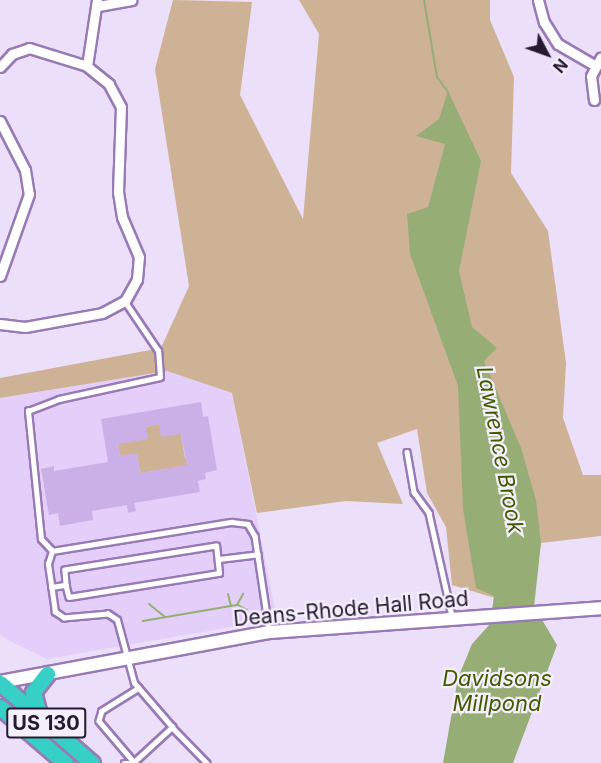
<!DOCTYPE html>
<html>
<head>
<meta charset="utf-8">
<style>
	body { margin:0 }
	#map { position:relative; width:601px; height:763px; overflow:hidden; background:#ebdff9; font-family:Inter,sans-serif }
	div>[style] { position:absolute }
	.built>* { inset:0; background:#e4cffa }
	.green>* { inset:0; background:#ceb296 }
	.water>* { inset:0; background:#96ae75 }
	.stream>* { height:2px; margin:-1px; padding:0 1px; transform-origin:1px; border-radius:1px; background:#96ae75 }
	.building>* { inset:0; background:#cbb0e8 }
	.roads { filter:drop-shadow(2px 0 #987ab5) drop-shadow(-2px 0 #987ab5) drop-shadow(0 2px #987ab5) drop-shadow(0 -2px #987ab5) }
	.service>* { height:4.5px; margin:-2.25px; padding:0 2.25px; transform-origin:2.25px; border-radius:2.25px; background:#fff }
	.minor>* { height:9px; margin:-4.5px; padding:0 4.5px; transform-origin:4.5px; border-radius:4.5px; background:#fff }
	.tertiary>* { height:12px; margin:-6px; padding:0 6px; transform-origin:6px; border-radius:6px; background:#fff }
	.trunk>* { height:15px; margin:-7.5px; padding:0 7.5px; transform-origin:7.5px; border-radius:7.5px; background:#36d0c6 }
	span { translate:-50% -50%; white-space:nowrap; text-align:center; line-height:1.15; -webkit-text-stroke:4.5px #f5effc; paint-order:stroke }
	.shield-label span { padding:2px 4px; background:#f5effc; border:2px solid; border-radius:4px; -webkit-text-stroke-width:0 }
	.shield-label { font-size:20px; color:#261a31; font-weight:700 }
	.street-label { font-size:21px; color:#261a31 }
	.water-label { font-size:22px; color:#405b00; font-style:italic }
	.north { position:absolute; left:517px; top:24px; width:60px; height:60px; -webkit-text-stroke:4px #f5effc; paint-order:stroke; rotate:131deg; font-size:16px; font-weight:700; line-height:24px; text-align:center; color:#261a31 }
	.north::after { content:''; display:block; margin:auto; width:21px; height:27px; background:#261a31; clip-path:polygon(50% 0,100% 100%,50% 72%,0 100%) }
</style>
</head>
<body>
<div id="map">
	<div class="built">
		<div style="clip-path:polygon(167px 371px,232px 393px,277px 619px,47px 659px,10px 641px,0 635px,0 398px)"></div>
	</div>
	<div class="green">
		<div style="clip-path:polygon(299px 0,490px 0,490px 20px,514px 77px,511px 173px,548px 231px,566px 363px,563px 418px,583px 475px,601px 475px,601px 536px,541px 543px,532px 600px,512px 603px,452px 585px,446px 527px,427px 493px,417px 429px,377px 443px,403px 504px,346px 501px,257px 513px,232px 393px,167px 371px,0 398px,0 378px,161px 348px,189px 286px,155px 69px,173px 0,252px 2px,240px 95px,303px 219px,319px 34px)"></div>
		<div style="clip-path:polygon(159px 424px,181px 434px,185px 458px,198px 464px,140px 473px,137px 454px,120px 456px,118px 444px,146px 427px)"></div>
	</div>
	<div class="water">
		<div style="clip-path:polygon(448px 91px,481px 161px,459px 271px,472px 327px,497px 348px,484px 361px,521px 448px,536px 500px,541px 543px,533px 616px,541px 618px,557px 645px,513px 763px,443px 763px,458px 678px,472px 644px,490px 624px,494px 596px,476px 588px,463px 509px,458px 386px,410px 254px,407px 214px,428px 207px,445px 144px,416px 136px,439px 119px)"></div>
	</div>
	<div class="stream">
		<div style="left:424px;top:0;width:78px;rotate:80.4deg"></div>
		<div style="left:437px;top:77px;width:19px;rotate:54deg"></div>
		<div style="left:228px;top:594px;width:12px;rotate:76deg"></div>
		<div style="left:149px;top:604px;width:21px;rotate:39deg"></div>
		<div style="left:238px;top:605px;width:10px;rotate:29deg"></div>
		<div style="left:143px;top:621px;width:95px;rotate:-9.7deg"></div>
		<div style="left:237px;top:605px;width:13px;rotate:-61deg"></div>
	</div>
	<div class="building">
		<div style="clip-path:polygon(evenodd,201px 402px,203px 417px,208px 416px,217px 470px,205px 473px,206px 479px,198px 481px,200px 492px,134px 503px,136px 511px,128px 513px,127px 505px,92px 511px,93px 520px,60px 526px,58px 513px,49px 515px,41px 469px,54px 466px,54px 471px,108px 462px,101px 419px,201px 402px,159px 424px,161px 437px,181px 434px,187px 465px,140px 473px,137px 453px,120px 456px,118px 444px,148px 439px,146px 427px,159px 424px)"></div>
	</div>
	<div class="roads">
		<div class="service">
			<div style="left:407px;top:452px;width:41px;rotate:80.1deg"></div>
			<div style="left:414px;top:492px;width:26px;rotate:54deg"></div>
			<div style="left:429px;top:513px;width:106px;rotate:77.4deg"></div>
			<div style="left:52px;top:551px;width:16px;rotate:-133deg"></div>
			<div style="left:41px;top:539px;width:129px;rotate:-95.8deg"></div>
			<div style="left:28px;top:411px;width:33px;rotate:-21deg"></div>
			<div style="left:59px;top:399px;width:103px;rotate:-12.3deg"></div>
			<div style="left:160px;top:377px;width:26px;rotate:-94deg"></div>
			<div style="left:158px;top:351px;width:59px;rotate:-124deg"></div>
			<div style="left:219px;top:559px;width:39px;rotate:-7deg"></div>
			<div style="left:51px;top:587px;width:15px;rotate:-8deg"></div>
			<div style="left:66px;top:585px;width:12px;rotate:76deg"></div>
			<div style="left:69px;top:597px;width:152px;rotate:-9.1deg"></div>
			<div style="left:219px;top:573px;width:27px;rotate:-96deg"></div>
			<div style="left:216px;top:546px;width:153px;rotate:171deg"></div>
			<div style="left:65px;top:570px;width:15px;rotate:86deg"></div>
			<div style="left:139px;top:688px;width:44px;rotate:148.1deg"></div>
			<div style="left:102px;top:711px;width:10px;rotate:107deg"></div>
			<div style="left:99px;top:721px;width:54px;rotate:49.5deg"></div>
			<div style="left:134px;top:762px;width:52px;rotate:-42.6deg"></div>
			<div style="left:172px;top:727px;width:58px;rotate:-130.8deg"></div>
			<div style="left:134px;top:683px;width:65px;rotate:-105.1deg"></div>
			<div style="left:117px;top:620px;width:11px;rotate:-146deg"></div>
			<div style="left:108px;top:614px;width:44px;rotate:174.8deg"></div>
			<div style="left:64px;top:618px;width:11px;rotate:-146deg"></div>
			<div style="left:55px;top:612px;width:49px;rotate:-98.3deg"></div>
			<div style="left:48px;top:564px;width:14px;rotate:-73deg"></div>
			<div style="left:52px;top:551px;width:182px;rotate:-9.2deg"></div>
			<div style="left:232px;top:522px;width:16px;rotate:7deg"></div>
			<div style="left:248px;top:524px;width:14px;rotate:60deg"></div>
			<div style="left:255px;top:536px;width:94px;rotate:81.4deg"></div>
			<div style="left:172px;top:727px;width:50px;rotate:45.8deg"></div>
			<div style="left:124px;top:763px;width:10px"></div>
		</div>
		<div class="minor">
			<div style="left:538px;top:0;width:23px;rotate:75deg"></div>
			<div style="left:544px;top:22px;width:26px;rotate:58deg"></div>
			<div style="left:558px;top:44px;width:42px;rotate:30.3deg"></div>
			<div style="left:98px;top:6px;width:34px;rotate:-10deg"></div>
			<div style="left:0;top:67px;width:18px;rotate:-47deg"></div>
			<div style="left:12px;top:54px;width:18px;rotate:-19deg"></div>
			<div style="left:29px;top:48px;width:61px;rotate:17.2deg"></div>
			<div style="left:87px;top:66px;width:67px;rotate:-81.4deg"></div>
			<div style="left:594px;top:100px;width:24px;rotate:-97deg"></div>
			<div style="left:591px;top:76px;width:21px;rotate:-62deg"></div>
			<div style="left:0;top:121px;width:55px;rotate:63deg"></div>
			<div style="left:25px;top:170px;width:24px;rotate:81deg"></div>
			<div style="left:29px;top:194px;width:87px;rotate:109.5deg"></div>
			<div style="left:0;top:324px;width:25px;rotate:7deg"></div>
			<div style="left:25px;top:327px;width:78px;rotate:-10.3deg"></div>
			<div style="left:102px;top:313px;width:26px;rotate:-28deg"></div>
			<div style="left:125px;top:301px;width:25px;rotate:-61deg"></div>
			<div style="left:137px;top:279px;width:22px;rotate:-85deg"></div>
			<div style="left:139px;top:257px;width:43px;rotate:-113deg"></div>
			<div style="left:122px;top:217px;width:25px;rotate:-99deg"></div>
			<div style="left:118px;top:192px;width:85px;rotate:-88deg"></div>
			<div style="left:121px;top:107px;width:26px;rotate:-118deg"></div>
			<div style="left:109px;top:84px;width:28px;rotate:-141deg"></div>
		</div>
		<div class="tertiary">
			<div style="left:0;top:682px;width:274px;rotate:-10.5deg"></div>
			<div style="left:269px;top:632px;width:333px;rotate:-4.1deg"></div>
		</div>
		<div class="trunk">
			<div style="left:0;top:683px;width:122px;rotate:41deg"></div>
			<div style="left:0;top:707px;width:86px;rotate:40.7deg"></div>
			<div style="left:39px;top:714px;width:23px;rotate:-105deg"></div>
			<div style="left:33px;top:692px;width:23px;rotate:-52deg"></div>
		</div>
	</div>
	<div class="shield-label">
		<span style="left:46px;top:723px">US 130</span>
	</div>
	<div class="street-label">
		<span style="left:351px;top:609px;rotate:-5deg">Deans-Rhode Hall Road</span>
	</div>
	<div class="water-label">
		<span style="left:500px;top:450px;rotate:79deg">Lawrence Brook</span>
		<span style="left:497px;top:691px">Davidsons<br>Millpond</span>
	</div>
	<div class="north">N</div>
</div>
</body>
</html>
